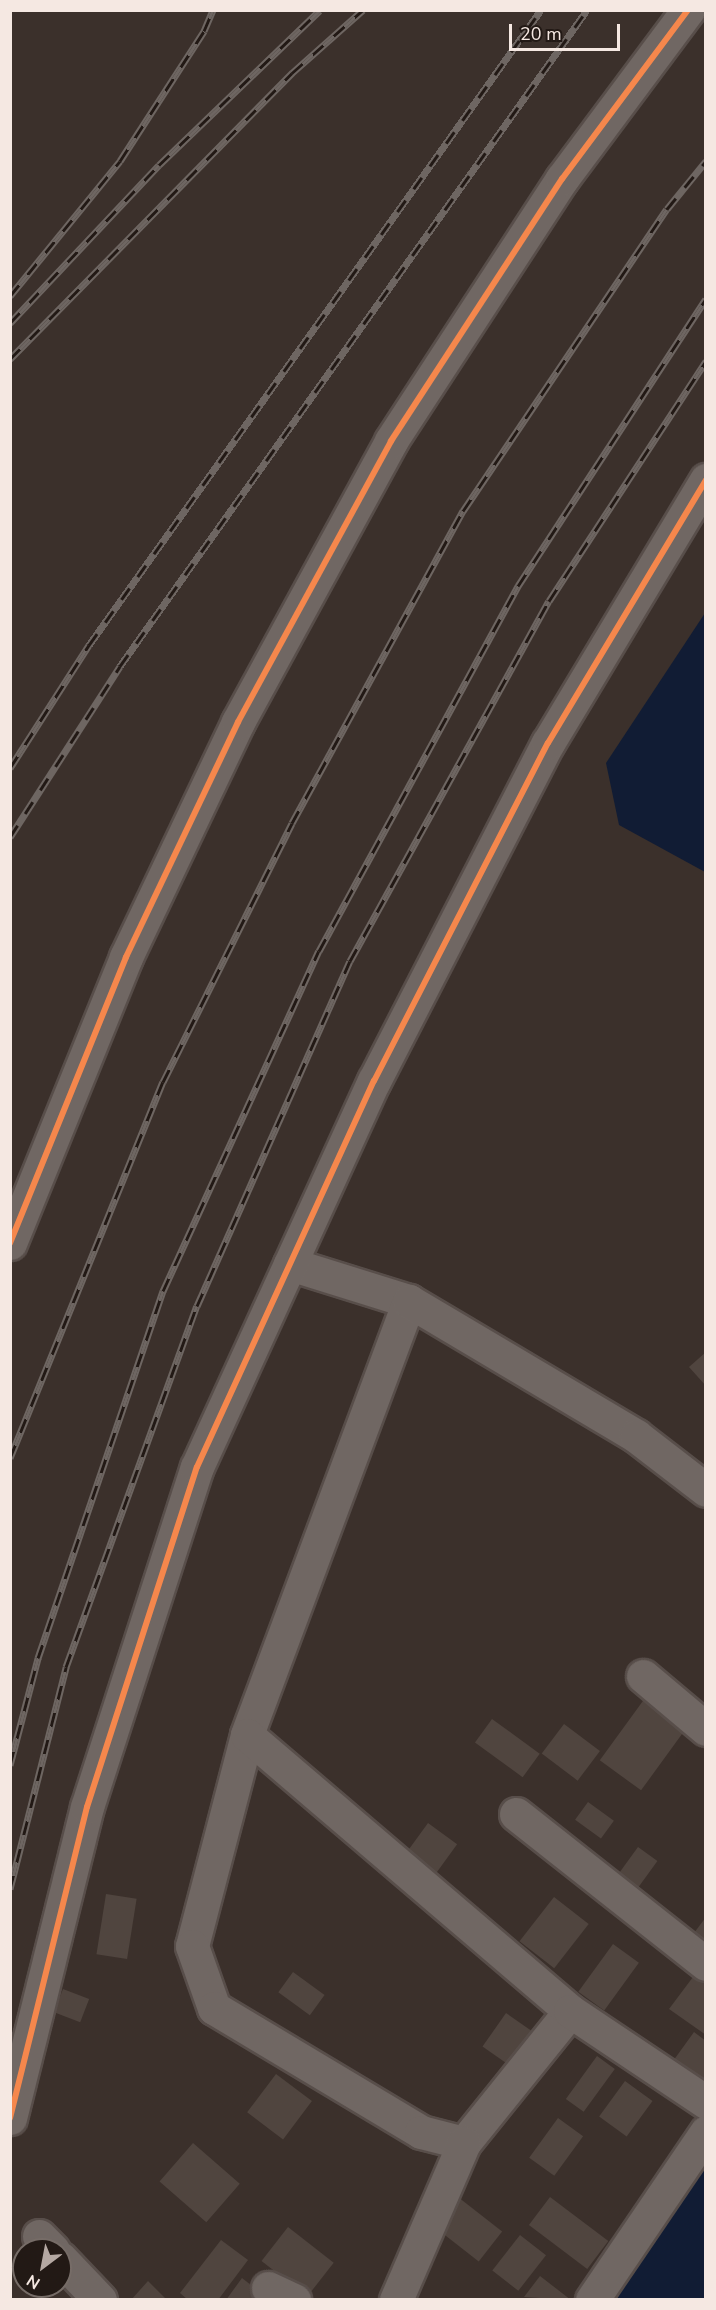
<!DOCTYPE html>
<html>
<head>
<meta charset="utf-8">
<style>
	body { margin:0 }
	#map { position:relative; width:716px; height:2310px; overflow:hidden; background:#3b302b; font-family:"Nunito Sans",sans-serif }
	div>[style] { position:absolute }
	.water>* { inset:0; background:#111c34 }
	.building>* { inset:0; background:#50453f; transform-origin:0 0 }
	.roads { filter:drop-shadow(2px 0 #584e4a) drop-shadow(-2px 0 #584e4a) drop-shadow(0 2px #584e4a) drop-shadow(0 -2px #584e4a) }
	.minor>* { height:33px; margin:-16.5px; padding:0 16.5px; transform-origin:16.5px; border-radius:16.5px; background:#706763 }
	.rail>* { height:7px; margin-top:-3.5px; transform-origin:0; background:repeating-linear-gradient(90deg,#221915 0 14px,#6e6662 0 28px); box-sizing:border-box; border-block:2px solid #6e6662 }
	.cycleway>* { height:6px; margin:-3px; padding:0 3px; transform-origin:3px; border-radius:3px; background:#f5874c }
	span { translate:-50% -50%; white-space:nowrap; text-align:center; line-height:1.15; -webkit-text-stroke:5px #221915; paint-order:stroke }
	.frame { position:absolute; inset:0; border:12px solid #f5e8e2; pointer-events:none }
	.north { position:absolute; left:12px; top:2238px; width:60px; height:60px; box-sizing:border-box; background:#221915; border:2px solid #766c67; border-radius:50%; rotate:212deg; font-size:16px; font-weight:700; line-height:24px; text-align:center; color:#f5e8e2 }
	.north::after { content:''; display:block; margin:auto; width:21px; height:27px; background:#b4a8a2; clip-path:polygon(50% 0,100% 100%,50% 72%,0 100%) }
	.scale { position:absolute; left:509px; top:24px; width:111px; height:27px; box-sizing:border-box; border:3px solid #f5e8e2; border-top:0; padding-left:8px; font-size:18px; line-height:21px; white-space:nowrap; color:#f5e8e2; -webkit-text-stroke:4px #221915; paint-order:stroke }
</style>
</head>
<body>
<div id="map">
	<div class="water">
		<div style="clip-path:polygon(705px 613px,705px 872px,619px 825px,606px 763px)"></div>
		<div style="clip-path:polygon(705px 2153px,705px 2299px,596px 2300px)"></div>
	</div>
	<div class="building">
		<div style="clip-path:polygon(706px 1352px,706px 1386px,689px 1367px)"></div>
		<div style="left:648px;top:1694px;width:51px;height:82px;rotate:36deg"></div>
		<div style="left:492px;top:1719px;width:59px;height:29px;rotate:36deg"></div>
		<div style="left:564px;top:1724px;width:45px;height:37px;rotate:37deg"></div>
		<div style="left:588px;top:1802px;width:32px;height:22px;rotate:36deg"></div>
		<div style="left:428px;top:1823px;width:36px;height:46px;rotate:36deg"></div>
		<div style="left:638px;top:1847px;width:24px;height:33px;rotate:36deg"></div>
		<div style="left:106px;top:1894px;width:31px;height:61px;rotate:9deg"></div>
		<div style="left:554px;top:1897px;width:44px;height:56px;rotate:38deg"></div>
		<div style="clip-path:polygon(706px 1917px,706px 1947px,691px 1937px)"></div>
		<div style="left:613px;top:1944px;width:32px;height:59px;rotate:36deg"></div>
		<div style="clip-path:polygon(699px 1969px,706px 1974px,706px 2035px,669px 2009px)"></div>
		<div style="left:293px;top:1972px;width:39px;height:25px;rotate:36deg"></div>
		<div style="left:63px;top:1989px;width:28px;height:25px;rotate:21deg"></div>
		<div style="left:506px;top:2013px;width:35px;height:41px;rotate:35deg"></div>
		<div style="clip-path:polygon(694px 2032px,706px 2041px,706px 2094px,668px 2068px)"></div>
		<div style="left:597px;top:2056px;width:22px;height:53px;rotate:36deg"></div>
		<div style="left:276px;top:2074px;width:45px;height:48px;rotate:37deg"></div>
		<div style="left:625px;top:2081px;width:34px;height:44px;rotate:36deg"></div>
		<div style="left:558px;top:2118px;width:31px;height:49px;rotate:36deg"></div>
		<div style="left:193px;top:2143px;width:62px;height:51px;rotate:41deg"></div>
		<div style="left:458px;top:2197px;width:56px;height:38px;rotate:38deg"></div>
		<div style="left:550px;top:2197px;width:73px;height:35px;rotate:37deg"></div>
		<div style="left:288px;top:2227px;width:58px;height:43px;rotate:38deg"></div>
		<div style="left:520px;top:2235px;width:33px;height:45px;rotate:38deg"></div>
		<div style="clip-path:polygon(221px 2240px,248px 2260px,218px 2300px,188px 2300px,180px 2293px)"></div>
		<div style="clip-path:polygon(540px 2276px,571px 2300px,524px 2297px)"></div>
		<div style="clip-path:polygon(242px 2278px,270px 2300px,226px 2300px)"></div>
		<div style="clip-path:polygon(148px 2281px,167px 2300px,131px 2300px)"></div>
	</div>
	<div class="roads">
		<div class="minor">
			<div style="left:10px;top:1243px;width:309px;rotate:-67.9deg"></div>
			<div style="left:126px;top:957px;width:260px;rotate:-64.5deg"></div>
			<div style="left:238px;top:722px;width:320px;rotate:-61.4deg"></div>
			<div style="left:391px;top:441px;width:313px;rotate:-56.9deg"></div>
			<div style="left:562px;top:179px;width:211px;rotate:-53.3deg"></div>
			<div style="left:290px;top:1264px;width:125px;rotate:17.3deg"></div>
			<div style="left:409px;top:1301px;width:463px;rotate:110.5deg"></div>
			<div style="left:247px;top:1735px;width:218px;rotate:104.6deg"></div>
			<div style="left:192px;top:1946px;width:66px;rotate:70.5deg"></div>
			<div style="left:214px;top:2008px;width:241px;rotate:30.9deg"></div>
			<div style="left:421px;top:2132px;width:44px;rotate:14.3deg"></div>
			<div style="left:464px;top:2143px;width:169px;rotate:-51.2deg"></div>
			<div style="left:409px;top:1301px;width:264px;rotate:30.7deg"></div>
			<div style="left:636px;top:1436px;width:88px;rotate:37.6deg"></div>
			<div style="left:643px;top:1676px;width:82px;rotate:40.1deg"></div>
			<div style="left:247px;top:1735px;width:425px;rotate:40.5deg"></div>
			<div style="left:570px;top:2011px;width:164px;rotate:33.8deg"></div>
			<div style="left:516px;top:1814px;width:242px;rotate:38.3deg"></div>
			<div style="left:10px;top:2118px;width:320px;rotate:-76.1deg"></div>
			<div style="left:87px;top:1807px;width:357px;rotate:-72.1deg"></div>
			<div style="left:197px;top:1467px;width:425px;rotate:-65.4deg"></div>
			<div style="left:374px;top:1081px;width:380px;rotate:-62.8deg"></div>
			<div style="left:548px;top:743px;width:307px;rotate:-59deg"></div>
			<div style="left:39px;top:2236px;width:20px;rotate:45deg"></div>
			<div style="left:60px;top:2258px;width:58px;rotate:46.4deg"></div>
			<div style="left:268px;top:2288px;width:29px;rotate:25deg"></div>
			<div style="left:396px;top:2300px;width:171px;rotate:-66.6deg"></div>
			<div style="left:592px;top:2300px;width:203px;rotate:-55.8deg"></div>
		</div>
	</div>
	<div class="rail">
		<div style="left:10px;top:296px;width:174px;rotate:-50.8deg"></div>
		<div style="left:120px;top:161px;width:155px;rotate:-57.1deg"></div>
		<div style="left:204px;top:31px;width:23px;rotate:-67deg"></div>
		<div style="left:10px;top:323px;width:217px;rotate:-46.7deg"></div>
		<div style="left:159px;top:165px;width:223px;rotate:-43.9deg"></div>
		<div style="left:10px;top:359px;width:402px;rotate:-45.4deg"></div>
		<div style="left:292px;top:73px;width:95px;rotate:-41.6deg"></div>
		<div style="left:10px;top:768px;width:146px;rotate:-57.3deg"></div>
		<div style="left:89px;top:645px;width:779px;rotate:-54.56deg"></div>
		<div style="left:10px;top:837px;width:203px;rotate:-57.2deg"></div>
		<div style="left:120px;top:666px;width:805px;rotate:-54.55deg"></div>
		<div style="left:10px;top:1458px;width:406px;rotate:-67.9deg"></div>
		<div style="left:163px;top:1082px;width:289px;rotate:-63.5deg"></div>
		<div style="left:292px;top:823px;width:356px;rotate:-61.3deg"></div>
		<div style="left:463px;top:511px;width:364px;rotate:-56deg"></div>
		<div style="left:667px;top:209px;width:62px;rotate:-50.9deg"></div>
		<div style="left:10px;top:1765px;width:111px;rotate:-75.3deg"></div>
		<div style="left:38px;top:1658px;width:388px;rotate:-71.2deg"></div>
		<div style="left:163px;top:1291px;width:374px;rotate:-65.4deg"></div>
		<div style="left:319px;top:951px;width:416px;rotate:-61.4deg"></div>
		<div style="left:518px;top:586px;width:343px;rotate:-56.8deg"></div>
		<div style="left:10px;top:1889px;width:229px;rotate:-75.8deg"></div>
		<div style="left:66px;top:1667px;width:384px;rotate:-70.1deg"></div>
		<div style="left:197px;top:1306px;width:377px;rotate:-66.1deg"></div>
		<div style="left:350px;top:961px;width:411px;rotate:-61.1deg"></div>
		<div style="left:549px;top:601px;width:287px;rotate:-56.8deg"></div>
	</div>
	<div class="cycleway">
		<div style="left:10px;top:1243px;width:309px;rotate:-67.9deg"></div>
		<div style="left:126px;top:957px;width:260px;rotate:-64.5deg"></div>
		<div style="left:238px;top:722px;width:320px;rotate:-61.4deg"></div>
		<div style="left:391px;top:441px;width:313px;rotate:-56.9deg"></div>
		<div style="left:562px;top:179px;width:211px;rotate:-53.3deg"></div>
		<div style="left:10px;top:2118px;width:320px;rotate:-76.1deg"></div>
		<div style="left:87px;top:1807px;width:357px;rotate:-72.1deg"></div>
		<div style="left:197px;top:1467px;width:425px;rotate:-65.4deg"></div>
		<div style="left:374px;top:1081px;width:380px;rotate:-62.8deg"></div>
		<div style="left:548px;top:743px;width:307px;rotate:-59deg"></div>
	</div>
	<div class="frame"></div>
	<div class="north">N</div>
	<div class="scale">20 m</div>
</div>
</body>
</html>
